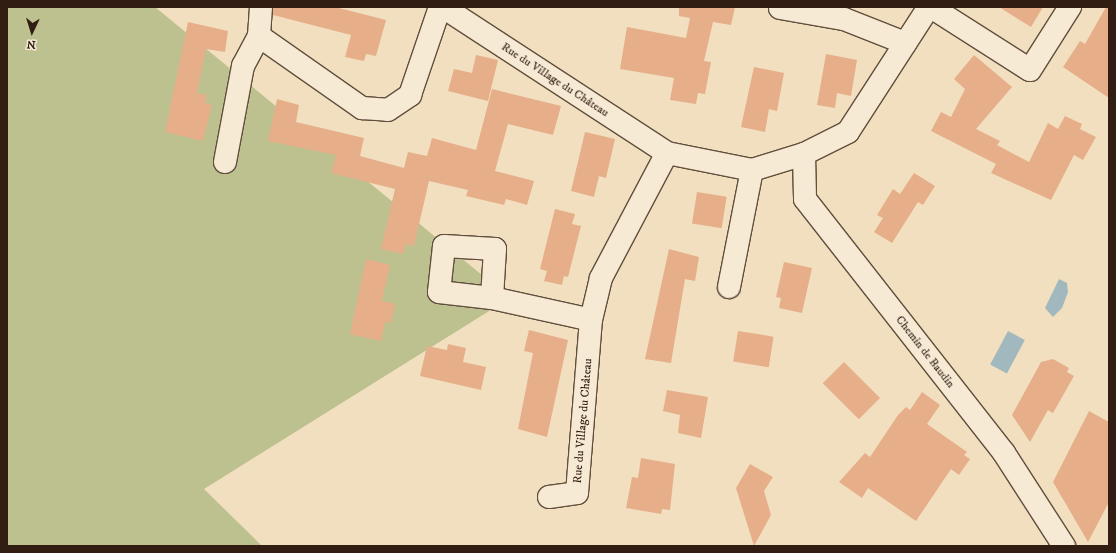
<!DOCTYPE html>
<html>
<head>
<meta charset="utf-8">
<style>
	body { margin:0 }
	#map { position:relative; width:1116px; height:553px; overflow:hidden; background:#f1dfbf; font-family:"IM FELL DW Pica",serif }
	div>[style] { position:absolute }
	.green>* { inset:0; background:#bdc190 }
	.water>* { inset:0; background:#a1b9be; transform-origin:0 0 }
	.building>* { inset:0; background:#e6af89; transform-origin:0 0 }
	.roads { filter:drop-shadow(1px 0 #614e3c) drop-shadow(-1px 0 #614e3c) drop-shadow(0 1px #614e3c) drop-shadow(0 -1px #614e3c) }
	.minor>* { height:22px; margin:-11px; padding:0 11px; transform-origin:11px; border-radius:11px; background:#f6ead5 }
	span { translate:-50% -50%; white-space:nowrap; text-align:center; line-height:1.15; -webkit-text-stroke:3px #f6ead5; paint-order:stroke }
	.street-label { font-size:12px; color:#311d11 }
	.frame { position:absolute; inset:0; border:8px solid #311d11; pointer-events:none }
	.north { position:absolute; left:12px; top:12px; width:40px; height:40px; -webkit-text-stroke:3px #f6ead5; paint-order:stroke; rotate:184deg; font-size:11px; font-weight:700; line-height:16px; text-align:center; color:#311d11 }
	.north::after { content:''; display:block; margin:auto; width:14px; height:18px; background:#311d11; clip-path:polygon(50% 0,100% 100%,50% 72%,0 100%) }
</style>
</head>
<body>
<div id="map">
	<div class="green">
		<div style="clip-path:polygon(7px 7px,155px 7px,510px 298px,204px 489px,262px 546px,7px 546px)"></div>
	</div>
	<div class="water">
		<div style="clip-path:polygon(1059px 279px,1067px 283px,1068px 292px,1062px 308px,1053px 317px,1045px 308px)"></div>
		<div style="left:1008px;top:331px;width:19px;height:38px;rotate:28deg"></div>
	</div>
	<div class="building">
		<div style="clip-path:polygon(273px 7px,335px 7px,386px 20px,376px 56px,366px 54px,364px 61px,345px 57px,351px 35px,273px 15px)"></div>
		<div style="clip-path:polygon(679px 7px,735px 7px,731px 25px,713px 22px,704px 61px,711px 62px,705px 94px,698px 93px,696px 104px,670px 100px,674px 78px,620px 69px,627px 27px,686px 38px,690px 18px,679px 16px)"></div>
		<div style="clip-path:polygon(999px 7px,1043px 7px,1031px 27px)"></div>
		<div style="clip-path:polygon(1106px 7px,1109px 7px,1109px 98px,1063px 67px,1080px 41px,1085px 44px)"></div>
		<div style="clip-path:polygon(188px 22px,228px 31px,225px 52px,206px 49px,197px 93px,207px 95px,205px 103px,212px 105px,203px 141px,165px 132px)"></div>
		<div style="clip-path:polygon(826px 54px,857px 60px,851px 96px,837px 93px,835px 108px,817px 105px)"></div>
		<div style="clip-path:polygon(476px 55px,498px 60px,488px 101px,448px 91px,454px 69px,472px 73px)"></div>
		<div style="clip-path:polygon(974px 55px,1012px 87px,976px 129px,1000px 141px,997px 145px,1029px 162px,1048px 123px,1058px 129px,1065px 116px,1082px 124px,1080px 129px,1096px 137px,1083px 160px,1074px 155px,1051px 200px,991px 173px,996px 164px,931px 131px,941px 112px,951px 117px,965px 89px,954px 79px)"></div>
		<div style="clip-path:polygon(754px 67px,784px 73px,777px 111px,769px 109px,765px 132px,741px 127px)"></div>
		<div style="clip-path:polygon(492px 89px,561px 106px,553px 135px,508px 124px,495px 171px,534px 181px,527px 205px,506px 199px,504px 205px,466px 196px,468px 190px,429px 181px,414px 246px,406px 244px,403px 254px,381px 249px,395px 189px,331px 173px,336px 155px,268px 141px,277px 99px,299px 105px,296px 122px,364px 138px,360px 156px,404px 168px,408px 152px,427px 156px,432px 138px,476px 150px)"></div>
		<div style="clip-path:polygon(585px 132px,615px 139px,606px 178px,599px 176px,594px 197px,571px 191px)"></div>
		<div style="clip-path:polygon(914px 173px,935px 186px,923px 205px,918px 202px,892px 243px,874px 232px,883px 218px,877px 215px,893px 189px,900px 194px)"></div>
		<div style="left:697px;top:192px;width:30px;height:32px;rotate:9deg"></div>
		<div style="clip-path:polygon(555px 209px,575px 214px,572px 224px,581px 226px,568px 277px,564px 276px,562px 285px,544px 281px,547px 271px,540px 269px)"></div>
		<div style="clip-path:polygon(669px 249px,699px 257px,695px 281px,685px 279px,671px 363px,645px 359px)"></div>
		<div style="clip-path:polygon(366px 259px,390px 265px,382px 301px,395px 304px,391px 323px,385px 322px,381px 341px,350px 334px)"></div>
		<div style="clip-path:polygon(784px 262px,812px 268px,802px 313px,779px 308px,781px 298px,776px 297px)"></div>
		<div style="clip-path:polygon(529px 330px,568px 340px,547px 437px,518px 429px,533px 353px,524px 351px)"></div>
		<div style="left:738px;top:331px;width:36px;height:31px;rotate:9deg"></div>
		<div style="clip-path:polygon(448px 344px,466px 348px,463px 362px,486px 367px,481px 390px,420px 376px,427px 346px,447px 350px)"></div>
		<div style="clip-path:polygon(1053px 359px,1069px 368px,1067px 372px,1074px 376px,1053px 413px,1048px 410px,1030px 442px,1012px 415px,1041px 362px)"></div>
		<div style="left:844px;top:362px;width:51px;height:30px;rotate:45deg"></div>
		<div style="clip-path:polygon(667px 390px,708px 397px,701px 438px,678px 433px,680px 415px,663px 411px)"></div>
		<div style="clip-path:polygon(922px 392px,940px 405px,927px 424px,967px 452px,964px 455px,970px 459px,959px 475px,951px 469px,916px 521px,868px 488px,862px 498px,839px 482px,865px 453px,870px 457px,898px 415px,906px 407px,910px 410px)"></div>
		<div style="clip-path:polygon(1089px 411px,1109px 422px,1109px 502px,1088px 542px,1053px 482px)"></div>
		<div style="clip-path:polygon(641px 458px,675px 464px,670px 510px,662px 509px,661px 514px,626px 508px,632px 477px,638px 478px)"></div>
		<div style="clip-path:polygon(750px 464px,773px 477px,764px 491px,771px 515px,754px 546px,736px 488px)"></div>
	</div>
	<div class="roads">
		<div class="minor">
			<div style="left:261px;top:7px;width:29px;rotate:94deg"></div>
			<div style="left:259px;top:36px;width:126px;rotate:35deg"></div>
			<div style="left:362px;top:108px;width:26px;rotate:4deg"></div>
			<div style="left:388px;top:110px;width:27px;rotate:-34deg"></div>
			<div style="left:410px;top:95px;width:93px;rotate:-71.2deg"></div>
			<div style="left:443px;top:7px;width:267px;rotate:33.1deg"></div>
			<div style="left:667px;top:153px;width:87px;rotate:11.3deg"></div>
			<div style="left:752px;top:170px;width:54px;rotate:-17.1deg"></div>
			<div style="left:804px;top:154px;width:49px;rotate:-26.6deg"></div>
			<div style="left:848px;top:132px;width:149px;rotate:-57.1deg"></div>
			<div style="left:931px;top:7px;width:117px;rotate:32.5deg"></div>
			<div style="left:1030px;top:70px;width:75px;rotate:-57.6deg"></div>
			<div style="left:780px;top:8px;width:65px;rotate:9.8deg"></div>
			<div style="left:844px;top:19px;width:66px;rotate:21.5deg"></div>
			<div style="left:804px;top:154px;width:45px;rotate:88.7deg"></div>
			<div style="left:805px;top:199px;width:323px;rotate:51.9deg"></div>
			<div style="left:1004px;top:453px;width:111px;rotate:57.2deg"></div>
			<div style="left:225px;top:162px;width:98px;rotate:-79.4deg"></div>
			<div style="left:243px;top:66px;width:34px;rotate:-62deg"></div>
			<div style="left:729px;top:287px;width:119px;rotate:-78.9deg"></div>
			<div style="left:492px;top:298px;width:49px;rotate:-86.5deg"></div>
			<div style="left:495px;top:249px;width:51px;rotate:-176.6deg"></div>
			<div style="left:444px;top:246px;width:46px;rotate:96.2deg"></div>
			<div style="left:439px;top:292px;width:53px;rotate:6.5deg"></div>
			<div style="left:492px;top:298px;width:101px;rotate:12.5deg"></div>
			<div style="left:549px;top:497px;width:28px;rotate:-8deg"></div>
			<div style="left:577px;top:493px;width:174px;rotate:-85.4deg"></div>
			<div style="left:591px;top:320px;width:43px;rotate:-76.6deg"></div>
			<div style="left:601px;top:278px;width:141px;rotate:-62.2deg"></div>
		</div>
	</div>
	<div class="street-label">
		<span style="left:555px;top:80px;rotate:33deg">Rue du Village du Château</span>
		<span style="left:925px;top:352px;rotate:52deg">Chemin de Baudin</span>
		<span style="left:583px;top:421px;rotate:-85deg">Rue du Village du Château</span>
	</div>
	<div class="frame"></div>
	<div class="north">N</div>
</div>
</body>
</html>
